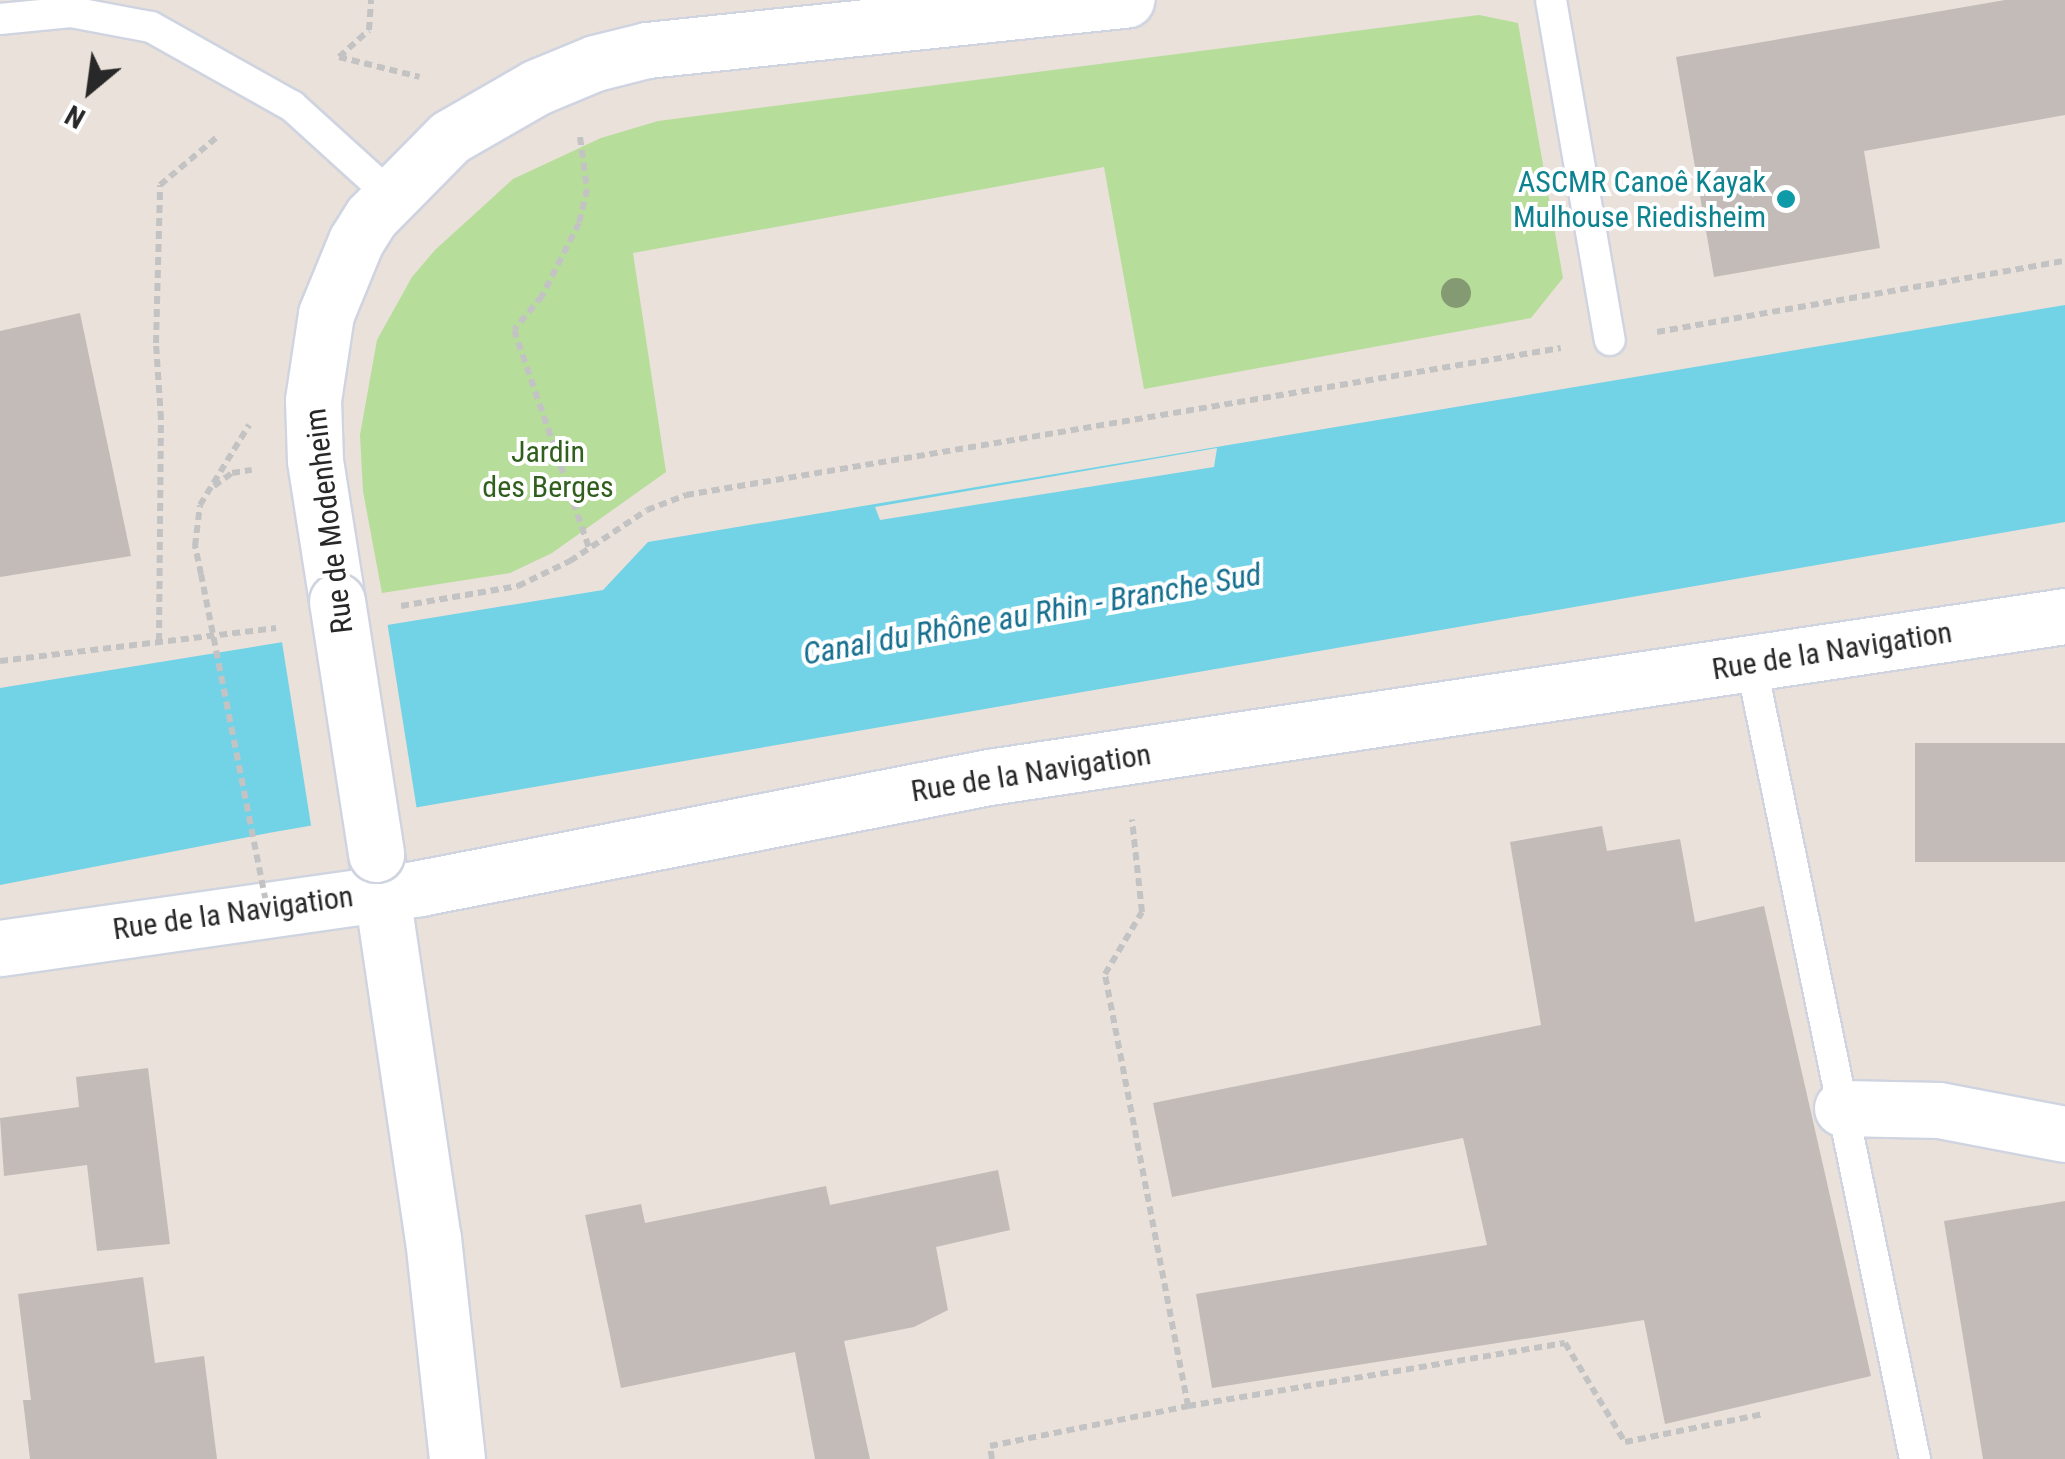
<!DOCTYPE html>
<html>
<head>
<meta charset="utf-8">
<style>
	body { margin:0 }
	#map { position:relative; width:2065px; height:1459px; overflow:hidden; background:#e9e1da; font-family:"Roboto Condensed",sans-serif }
	div>[style] { position:absolute }
	.green>* { inset:0; background:#b6dd99 }
	.water>* { inset:0; background:#72d2e6 }
	.pier>* { inset:0; background:#e9e1da; transform-origin:0 0 }
	.building>* { inset:0; background:#c2bbb7; transform-origin:0 0 }
	.path>* { height:6px; margin-top:-3px; transform-origin:0; background:repeating-linear-gradient(90deg,#c3c3c3 0 8px,transparent 0 13px) }
	.roads { filter:drop-shadow(2px 0 #cfd4e0) drop-shadow(-2px 0 #cfd4e0) drop-shadow(0 2px #cfd4e0) drop-shadow(0 -2px #cfd4e0) }
	.lane>* { height:30px; margin:-15px; padding:0 15px; transform-origin:15px; border-radius:15px; background:#fff }
	.street>* { height:55px; margin:-27.5px; padding:0 27.5px; transform-origin:27.5px; border-radius:27.5px; background:#fff }
	.secondary>* { height:55px; margin:-27.5px; padding:0 27.5px; transform-origin:27.5px; border-radius:27.5px; background:#fff }
	.path-bridge>* { height:6px; margin-top:-3px; transform-origin:0; background:repeating-linear-gradient(90deg,#c3c3c3 0 8px,transparent 0 13px) }
	.bridges { filter:drop-shadow(2px 0 #cfd4e0) drop-shadow(-2px 0 #cfd4e0) drop-shadow(0 2px #cfd4e0) drop-shadow(0 -2px #cfd4e0) }
	.secondary-bridge>* { height:55px; margin:-27.5px; padding:0 27.5px; transform-origin:27.5px; border-radius:27.5px; background:#fff }
	.trees>* { width:30px; height:30px; margin:-15px; border-radius:50%; background:#849a72 }
	.dots>* { width:28px; height:28px; translate:-50% -50%; box-sizing:border-box; border:5px solid #fff; border-radius:50% }
	span { translate:-50% -50%; white-space:nowrap; text-align:center; line-height:1.15; -webkit-text-stroke:8px #fff; paint-order:stroke }
	.culture-label { font-size:30px; color:#0d838f }
	.right { translate:-100% -50%; text-align:right }
	.park-label { font-size:30px; color:#315f1d }
	.street-label { font-size:30px; color:#282828 }
	.water-label { font-size:32px; color:#156f8e; font-style:italic }
	.north { position:absolute; left:40px; top:40px; width:100px; height:100px; -webkit-text-stroke:8px #fff; paint-order:stroke; rotate:209deg; font-size:28px; font-weight:700; line-height:40px; text-align:center; color:#282828 }
	.north::after { content:''; display:block; margin:auto; width:35px; height:45px; background:#282828; clip-path:polygon(50% 0,100% 100%,50% 72%,0 100%) }
</style>
</head>
<body>
<div id="map">
	<div class="green">
		<div style="clip-path:polygon(1479px 15px,1518px 23px,1563px 278px,1531px 318px,1144px 389px,1104px 167px,633px 253px,666px 472px,552px 553px,510px 573px,382px 593px,363px 491px,360px 435px,377px 340px,412px 277px,435px 250px,513px 179px,601px 138px,658px 121px)"></div>
	</div>
	<div class="water">
		<div style="clip-path:polygon(2065px 305px,2065px 522px,274px 832px,0 885px,0 688px,603px 590px,648px 542px)"></div>
	</div>
	<div class="pier">
		<div style="clip-path:polygon(1217px 448px,1214px 467px,880px 520px,875px 507px)"></div>
		<div style="left:387px;top:621px;width:197px;height:107px;rotate:81deg"></div>
	</div>
	<div class="building">
		<div style="clip-path:polygon(2005px 0,2065px 0,2065px 115px,1864px 151px,1880px 248px,1714px 277px,1676px 57px)"></div>
		<div style="clip-path:polygon(80px 313px,131px 556px,0 577px,0 331px)"></div>
		<div style="left:2065px;top:743px;width:119px;height:150px;rotate:90deg"></div>
		<div style="clip-path:polygon(1602px 826px,1607px 851px,1680px 839px,1695px 922px,1764px 906px,1871px 1376px,1665px 1424px,1644px 1320px,1212px 1388px,1196px 1294px,1487px 1245px,1463px 1138px,1172px 1197px,1153px 1103px,1541px 1025px,1510px 842px)"></div>
		<div style="clip-path:polygon(148px 1068px,170px 1244px,97px 1251px,87px 1165px,4px 1176px,0 1118px,79px 1107px,76px 1077px)"></div>
		<div style="clip-path:polygon(998px 1170px,1010px 1230px,936px 1247px,948px 1310px,914px 1327px,844px 1341px,870px 1459px,815px 1459px,795px 1352px,621px 1388px,585px 1215px,641px 1204px,645px 1223px,826px 1186px,830px 1205px)"></div>
		<div style="clip-path:polygon(2065px 1201px,2065px 1459px,1983px 1459px,1944px 1221px)"></div>
		<div style="clip-path:polygon(143px 1277px,155px 1363px,204px 1356px,217px 1459px,30px 1459px,23px 1400px,31px 1400px,18px 1294px)"></div>
	</div>
	<div class="path">
		<div style="left:339px;top:57px;width:83px;rotate:13.9deg"></div>
		<div style="left:339px;top:57px;width:40px;rotate:-42deg"></div>
		<div style="left:369px;top:30px;width:30px;rotate:-86deg"></div>
		<div style="left:580px;top:137px;width:52px;rotate:82.3deg"></div>
		<div style="left:587px;top:189px;width:35px;rotate:103deg"></div>
		<div style="left:579px;top:223px;width:82px;rotate:116.9deg"></div>
		<div style="left:542px;top:296px;width:44px;rotate:129.5deg"></div>
		<div style="left:514px;top:330px;width:231px;rotate:71deg"></div>
		<div style="left:1657px;top:332px;width:414px;rotate:-9.9deg"></div>
		<div style="left:214px;top:486px;width:22px;rotate:-36deg"></div>
		<div style="left:232px;top:473px;width:20px;rotate:-9deg"></div>
		<div style="left:201px;top:574px;width:29px;rotate:-102deg"></div>
		<div style="left:195px;top:546px;width:41px;rotate:-83deg"></div>
		<div style="left:200px;top:505px;width:94px;rotate:-58.5deg"></div>
		<div style="left:401px;top:606px;width:119px;rotate:-9.7deg"></div>
		<div style="left:518px;top:586px;width:58px;rotate:-25.7deg"></div>
		<div style="left:570px;top:561px;width:92px;rotate:-33.5deg"></div>
		<div style="left:647px;top:510px;width:42px;rotate:-21deg"></div>
		<div style="left:686px;top:495px;width:887px;rotate:-9.54deg"></div>
		<div style="left:159px;top:641px;width:222px;rotate:-89.5deg"></div>
		<div style="left:161px;top:419px;width:76px;rotate:-93.8deg"></div>
		<div style="left:156px;top:343px;width:158px;rotate:-88.5deg"></div>
		<div style="left:160px;top:185px;width:75px;rotate:-40.1deg"></div>
		<div style="left:0;top:661px;width:278px;rotate:-6.8deg"></div>
		<div style="left:1188px;top:1406px;width:382px;rotate:-9.5deg"></div>
		<div style="left:1565px;top:1343px;width:116px;rotate:58.8deg"></div>
		<div style="left:1625px;top:1442px;width:142px;rotate:-11.4deg"></div>
		<div style="left:992px;top:1459px;width:13px;rotate:-99deg"></div>
		<div style="left:990px;top:1446px;width:202px;rotate:-11.4deg"></div>
		<div style="left:1188px;top:1406px;width:440px;rotate:-100.9deg"></div>
		<div style="left:1105px;top:974px;width:72px;rotate:-59.2deg"></div>
		<div style="left:1142px;top:912px;width:93px;rotate:-96.2deg"></div>
	</div>
	<div class="roads">
		<div class="lane">
			<div style="left:1551px;top:0;width:345px;rotate:80.2deg"></div>
			<div style="left:0;top:19px;width:71px;rotate:-5.6deg"></div>
			<div style="left:71px;top:12px;width:81px;rotate:10.6deg"></div>
			<div style="left:151px;top:27px;width:162px;rotate:29.3deg"></div>
			<div style="left:292px;top:106px;width:131px;rotate:42.2deg"></div>
			<div style="left:1751px;top:663px;width:813px;rotate:78.36deg"></div>
		</div>
		<div class="street">
			<div style="left:0;top:948px;width:424px;rotate:-8.1deg"></div>
			<div style="left:420px;top:888px;width:580px;rotate:-11.04deg"></div>
			<div style="left:989px;top:777px;width:1088px;rotate:-8.51deg"></div>
			<div style="left:1842px;top:1108px;width:97px;rotate:1.2deg"></div>
			<div style="left:1939px;top:1110px;width:128px;rotate:10.8deg"></div>
		</div>
		<div class="secondary">
			<div style="left:337px;top:601px;width:143px;rotate:-98.9deg"></div>
			<div style="left:315px;top:460px;width:60px;rotate:-91.9deg"></div>
			<div style="left:313px;top:400px;width:87px;rotate:-81.4deg"></div>
			<div style="left:326px;top:314px;width:79px;rotate:-67.7deg"></div>
			<div style="left:356px;top:241px;width:28px;rotate:-58deg"></div>
			<div style="left:371px;top:217px;width:112px;rotate:-45.4deg"></div>
			<div style="left:450px;top:137px;width:100px;rotate:-29.9deg"></div>
			<div style="left:537px;top:87px;width:63px;rotate:-22.5deg"></div>
			<div style="left:595px;top:63px;width:54px;rotate:-14deg"></div>
			<div style="left:647px;top:50px;width:482px;rotate:-6deg"></div>
			<div style="left:376px;top:854px;width:388px;rotate:81.6deg"></div>
			<div style="left:433px;top:1238px;width:222px;rotate:83.8deg"></div>
		</div>
	</div>
	<div class="path-bridge">
		<div style="left:201px;top:574px;width:339px;rotate:78.8deg"></div>
	</div>
	<div class="bridges">
		<div class="secondary-bridge">
			<div style="left:337px;top:601px;width:256px;rotate:81.2deg"></div>
		</div>
	</div>
	<div class="trees">
		<div style="left:1456px;top:293px"></div>
	</div>
	<div class="dots">
		<div style="left:1786px;top:199px;background:#0f9aa8"></div>
	</div>
	<div class="culture-label">
		<span class="right" style="left:1766px;top:199px">ASCMR Canoê Kayak<br>Mulhouse Riedisheim</span>
	</div>
	<div class="park-label">
		<span style="left:548px;top:469px">Jardin<br>des Berges</span>
	</div>
	<div class="street-label">
		<span style="left:329px;top:521px;rotate:-97deg">Rue de Modenheim</span>
		<span style="left:1832px;top:651px;rotate:-9deg">Rue de la Navigation</span>
		<span style="left:1031px;top:773px;rotate:-9deg">Rue de la Navigation</span>
		<span style="left:233px;top:913px;rotate:-8deg">Rue de la Navigation</span>
	</div>
	<div class="water-label">
		<span style="left:1032px;top:614px;rotate:-10deg">Canal du Rhône au Rhin - Branche Sud</span>
	</div>
	<div class="north">N</div>
</div>
</body>
</html>
